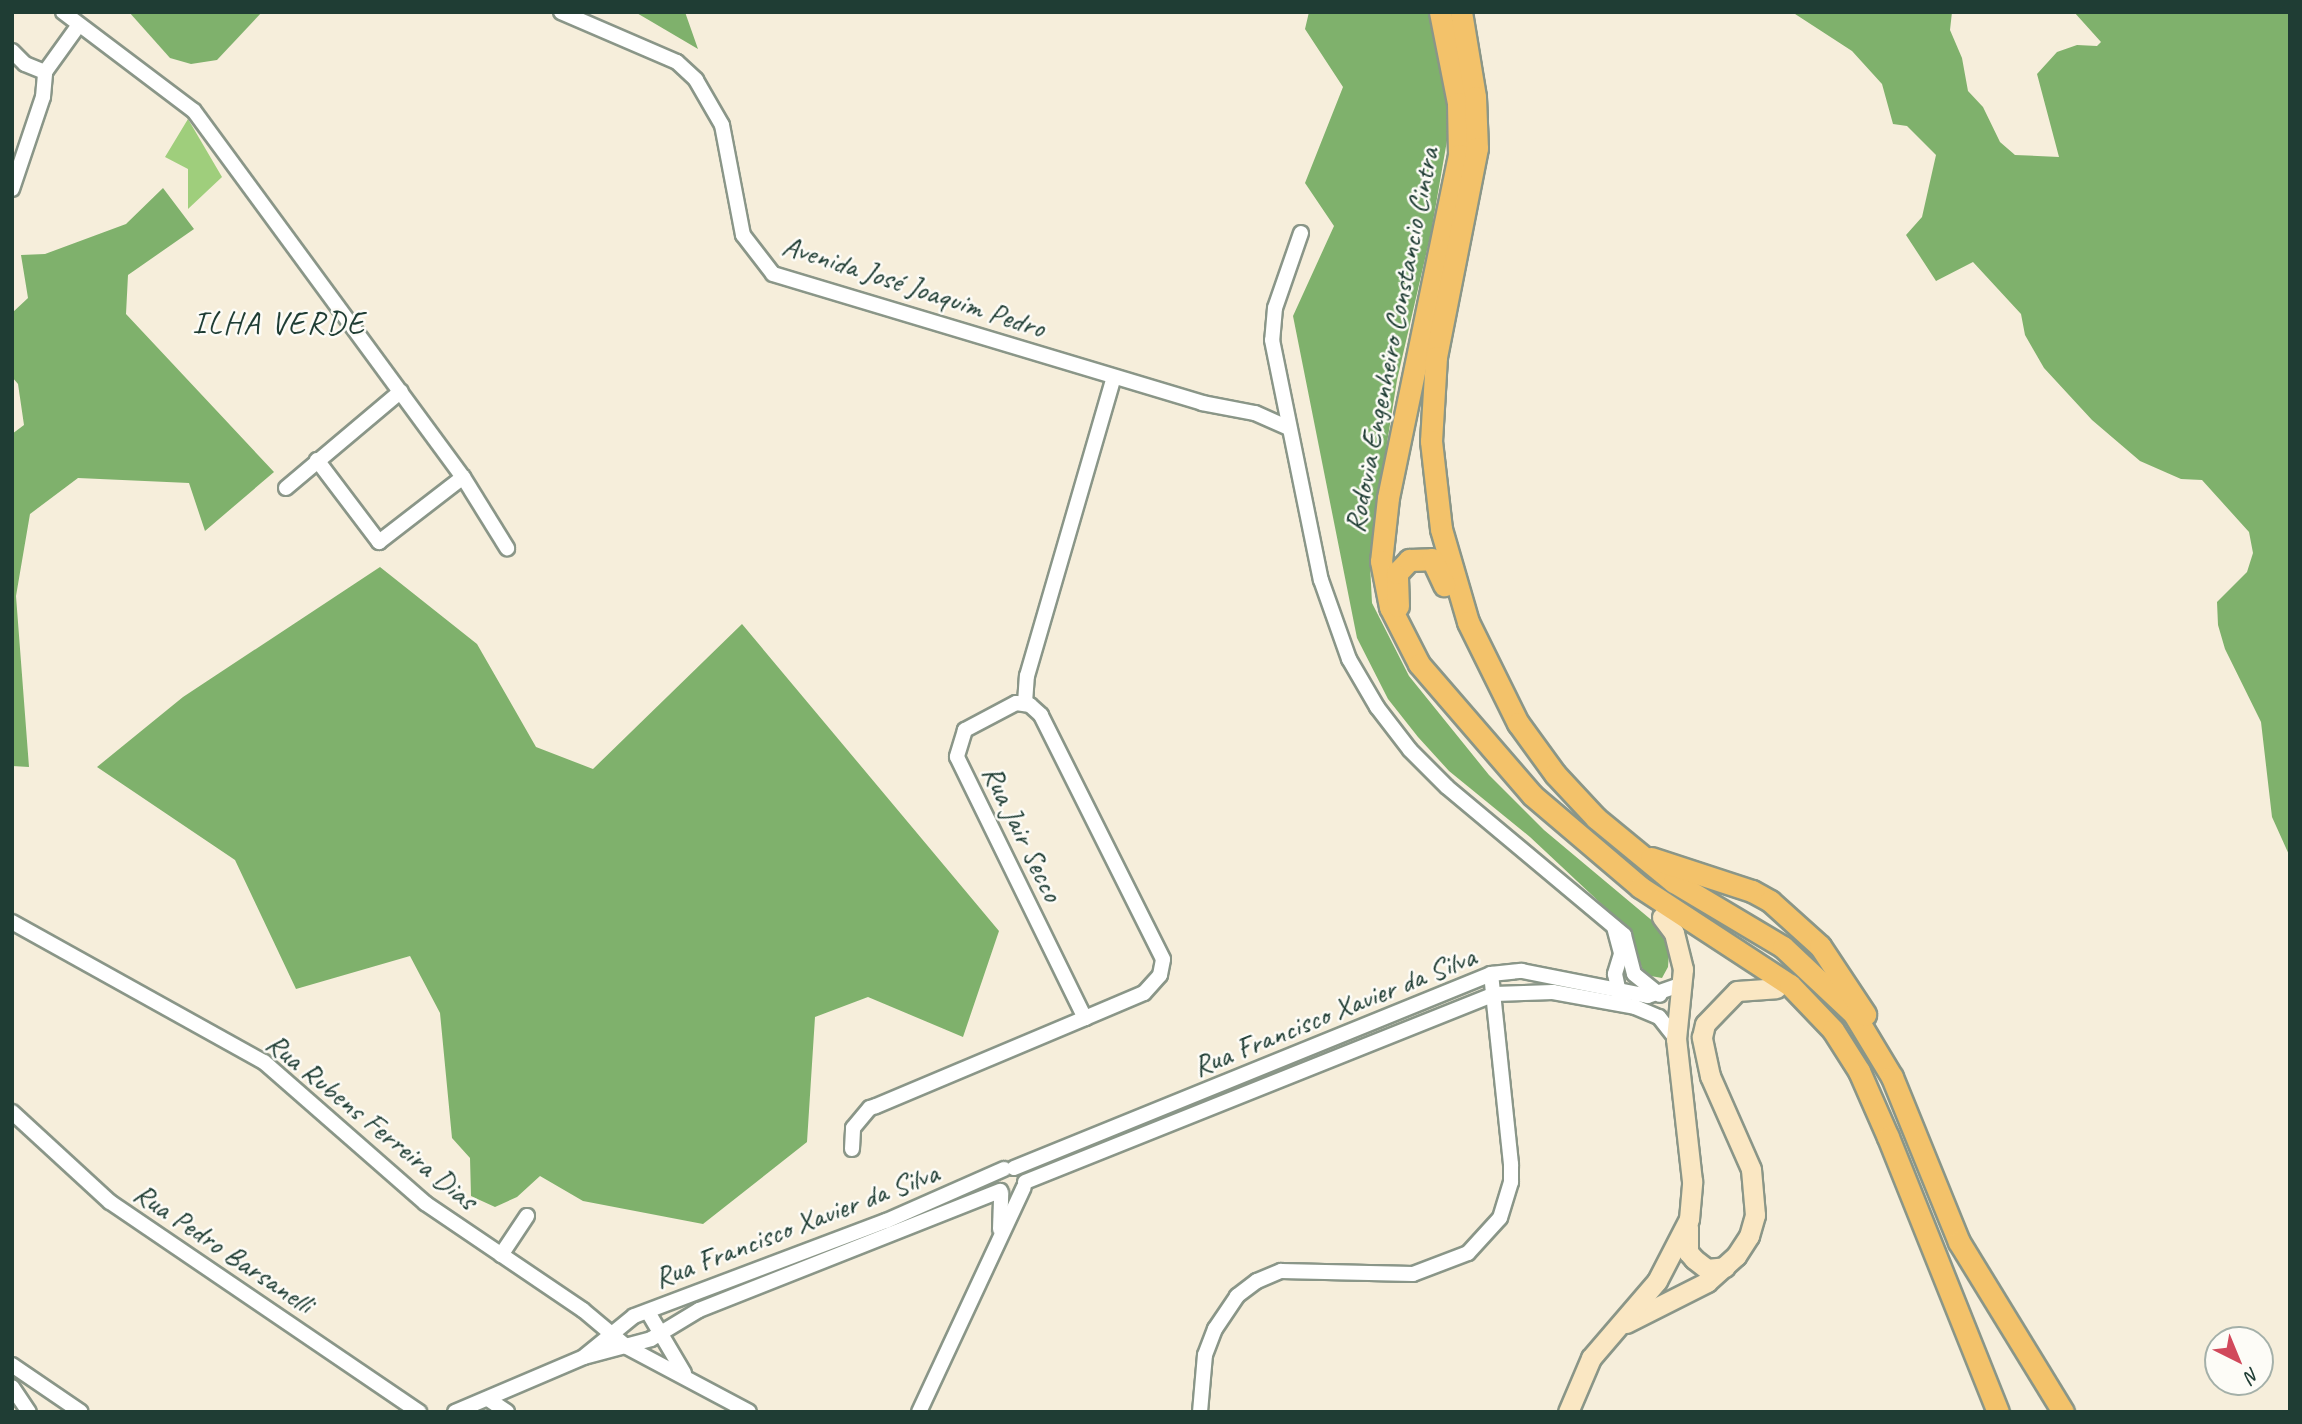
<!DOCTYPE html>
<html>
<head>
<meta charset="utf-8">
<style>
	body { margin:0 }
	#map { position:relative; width:2302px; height:1424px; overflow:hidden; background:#f6eedb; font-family:Caveat,sans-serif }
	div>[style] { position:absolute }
	.green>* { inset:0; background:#9fce7c }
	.forest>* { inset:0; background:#7fb16c }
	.roads { filter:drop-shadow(2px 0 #8a9688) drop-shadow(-2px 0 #8a9688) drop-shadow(0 2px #8a9688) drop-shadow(0 -2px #8a9688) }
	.street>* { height:14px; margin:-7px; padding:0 7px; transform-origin:7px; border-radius:7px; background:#fff }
	.secondary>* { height:19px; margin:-9.5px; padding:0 9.5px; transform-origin:9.5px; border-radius:9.5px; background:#fae7c3 }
	.primary>* { height:21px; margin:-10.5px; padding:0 10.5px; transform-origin:10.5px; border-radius:10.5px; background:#f3c26a }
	span { translate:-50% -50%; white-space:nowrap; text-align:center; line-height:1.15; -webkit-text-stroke:5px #fdfcf7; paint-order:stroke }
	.street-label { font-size:30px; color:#1f3d34 }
	.neighbourhood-label { font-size:32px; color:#1f3d34; letter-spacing:2px }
	.frame { position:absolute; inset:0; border:14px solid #1f3d34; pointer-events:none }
	.north { position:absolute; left:2204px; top:1326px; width:70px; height:70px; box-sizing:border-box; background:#fdfcf7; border:2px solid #a4b0a9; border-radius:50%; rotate:137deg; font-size:19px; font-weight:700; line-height:28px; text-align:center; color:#1f3d34 }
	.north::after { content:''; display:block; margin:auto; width:24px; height:32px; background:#d1495b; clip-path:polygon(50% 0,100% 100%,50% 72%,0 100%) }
</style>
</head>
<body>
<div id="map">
	<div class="green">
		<div style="clip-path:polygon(188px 119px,222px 177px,188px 209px,188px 169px,165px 157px)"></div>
	</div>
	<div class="forest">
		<div style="clip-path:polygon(129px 12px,262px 12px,217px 60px,191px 64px,170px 58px)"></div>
		<div style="clip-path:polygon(635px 12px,685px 12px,698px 49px,647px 19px)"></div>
		<div style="clip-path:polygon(1309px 12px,1432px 12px,1449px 94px,1449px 129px,1431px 233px,1397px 380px,1376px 513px,1370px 564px,1372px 603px,1409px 676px,1489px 775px,1544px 830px,1661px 928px,1669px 953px,1668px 967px,1662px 978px,1645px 975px,1625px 926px,1530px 837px,1449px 771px,1418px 737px,1388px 699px,1357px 638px,1293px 316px,1334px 226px,1305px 183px,1343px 87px,1305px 29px)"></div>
		<div style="clip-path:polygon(1792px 12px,1952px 12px,1950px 30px,1962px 58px,1968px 91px,1983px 107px,2000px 142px,2015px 155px,2059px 157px,2037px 74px,2057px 52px,2077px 45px,2097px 46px,2101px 42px,2074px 12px,2290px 12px,2290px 857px,2272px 817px,2261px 722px,2225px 649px,2218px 625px,2217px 602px,2247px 572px,2253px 553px,2249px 532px,2202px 480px,2181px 479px,2140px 461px,2092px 420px,2044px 368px,2025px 335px,2021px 314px,1973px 262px,1936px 281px,1906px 235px,1922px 217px,1936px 155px,1907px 126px,1893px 124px,1882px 84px,1852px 51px)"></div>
		<div style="clip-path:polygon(163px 188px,194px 229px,128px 275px,126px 314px,274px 472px,205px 531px,189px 483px,78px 478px,30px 514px,16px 596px,29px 767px,12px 766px,12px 434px,24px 425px,18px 384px,12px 377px,12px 313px,28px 298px,21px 255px,45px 254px,126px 224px)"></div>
		<div style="clip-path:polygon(380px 567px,477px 644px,536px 747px,593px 769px,742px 624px,999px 931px,963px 1037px,868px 997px,815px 1017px,807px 1142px,703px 1224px,583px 1201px,540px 1176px,517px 1197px,495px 1207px,471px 1196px,470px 1158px,452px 1138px,440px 1013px,410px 956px,296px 989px,235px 860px,97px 767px,183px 697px)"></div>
	</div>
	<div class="roads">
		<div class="street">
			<div style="left:63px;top:12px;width:164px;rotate:37.1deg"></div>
			<div style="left:194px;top:111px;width:454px;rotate:53.7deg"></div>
			<div style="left:463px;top:477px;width:84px;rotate:58.2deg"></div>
			<div style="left:561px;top:12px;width:126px;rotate:23.3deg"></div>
			<div style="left:677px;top:62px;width:26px;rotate:43deg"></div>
			<div style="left:696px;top:80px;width:52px;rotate:60deg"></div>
			<div style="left:722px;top:125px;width:112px;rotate:79.2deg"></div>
			<div style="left:743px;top:235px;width:49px;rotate:52.4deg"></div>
			<div style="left:773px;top:274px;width:448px;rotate:16.7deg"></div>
			<div style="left:1202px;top:403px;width:54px;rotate:10.7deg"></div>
			<div style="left:1255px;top:413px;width:36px;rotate:24deg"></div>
			<div style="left:12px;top:51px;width:18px;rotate:45deg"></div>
			<div style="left:25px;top:64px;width:22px;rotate:22deg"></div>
			<div style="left:12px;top:189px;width:97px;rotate:-71.4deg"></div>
			<div style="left:43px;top:97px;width:25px;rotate:-85deg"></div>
			<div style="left:45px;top:72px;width:57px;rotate:-54.3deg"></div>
			<div style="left:1301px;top:233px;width:79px;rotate:109.1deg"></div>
			<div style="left:1275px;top:308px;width:32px;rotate:95deg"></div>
			<div style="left:1272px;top:340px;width:245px;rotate:78.5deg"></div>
			<div style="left:1321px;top:580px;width:84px;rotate:70.5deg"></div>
			<div style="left:1349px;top:659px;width:56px;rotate:59.7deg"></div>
			<div style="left:1377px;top:707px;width:54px;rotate:52.5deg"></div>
			<div style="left:1410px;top:750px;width:52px;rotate:45deg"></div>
			<div style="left:1447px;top:787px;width:231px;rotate:39.9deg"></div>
			<div style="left:1624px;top:935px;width:40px;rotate:75.6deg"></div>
			<div style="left:1634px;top:974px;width:33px;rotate:39deg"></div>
			<div style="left:317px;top:460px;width:103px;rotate:52.9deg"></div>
			<div style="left:379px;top:542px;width:106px;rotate:-37.7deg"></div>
			<div style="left:286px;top:488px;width:150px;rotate:-40.1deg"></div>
			<div style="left:1025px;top:703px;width:27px;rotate:-86deg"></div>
			<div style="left:1027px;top:676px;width:311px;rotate:-73.8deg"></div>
			<div style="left:12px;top:922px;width:288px;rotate:29.1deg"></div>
			<div style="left:264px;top:1062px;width:214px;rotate:41.2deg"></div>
			<div style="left:425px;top:1203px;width:191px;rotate:34.1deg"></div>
			<div style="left:583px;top:1310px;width:57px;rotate:40.1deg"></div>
			<div style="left:627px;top:1347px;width:138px;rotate:28deg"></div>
			<div style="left:1614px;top:927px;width:28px;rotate:75deg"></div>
			<div style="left:1621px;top:954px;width:21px;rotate:107deg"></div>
			<div style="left:1615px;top:974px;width:24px;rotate:78deg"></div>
			<div style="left:12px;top:1112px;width:133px;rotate:42.6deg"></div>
			<div style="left:110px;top:1202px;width:374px;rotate:34.2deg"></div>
			<div style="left:852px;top:1149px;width:21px;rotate:-87deg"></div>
			<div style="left:853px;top:1128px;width:26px;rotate:-50deg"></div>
			<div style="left:870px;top:1108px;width:6px;rotate:-18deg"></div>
			<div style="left:876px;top:1106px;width:227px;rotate:-22.8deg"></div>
			<div style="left:1085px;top:1018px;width:64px;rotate:-23deg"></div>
			<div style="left:1144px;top:993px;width:24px;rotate:-48deg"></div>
			<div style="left:1160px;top:975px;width:16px;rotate:-79deg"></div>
			<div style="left:1163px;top:959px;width:273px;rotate:-116.6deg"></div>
			<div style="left:1041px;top:715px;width:15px;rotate:-138deg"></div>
			<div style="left:1030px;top:705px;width:14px;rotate:-172deg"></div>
			<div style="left:1016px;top:703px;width:58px;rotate:152.1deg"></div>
			<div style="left:965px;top:730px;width:28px;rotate:107deg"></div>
			<div style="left:957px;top:757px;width:291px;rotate:63.9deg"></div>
			<div style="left:1014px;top:1168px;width:515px;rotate:-22.13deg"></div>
			<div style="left:1491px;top:974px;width:31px;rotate:-6deg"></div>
			<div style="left:1522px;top:971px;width:128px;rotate:11.2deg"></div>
			<div style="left:1648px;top:996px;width:37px;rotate:-19deg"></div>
			<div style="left:1025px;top:1182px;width:506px;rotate:-21.8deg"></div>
			<div style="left:1495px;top:994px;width:58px;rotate:-2deg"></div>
			<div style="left:1553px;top:992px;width:83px;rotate:10.4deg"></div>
			<div style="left:1635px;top:1007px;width:26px;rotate:23deg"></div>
			<div style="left:1659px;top:1017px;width:28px;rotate:52deg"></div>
			<div style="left:1000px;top:1229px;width:36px;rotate:-88deg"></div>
			<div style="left:501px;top:1255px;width:47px;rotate:-56.3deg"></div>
			<div style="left:648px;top:1312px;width:71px;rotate:59.5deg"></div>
			<div style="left:585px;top:1356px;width:63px;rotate:-39.2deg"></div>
			<div style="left:634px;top:1316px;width:269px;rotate:-20.7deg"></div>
			<div style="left:886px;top:1221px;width:129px;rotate:-23.8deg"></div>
			<div style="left:12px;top:1365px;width:83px;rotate:34.3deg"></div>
			<div style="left:12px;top:1387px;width:30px;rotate:56deg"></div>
			<div style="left:488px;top:1399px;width:23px;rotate:34deg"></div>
			<div style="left:455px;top:1412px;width:140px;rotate:-23.1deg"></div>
			<div style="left:584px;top:1357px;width:69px;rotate:-15deg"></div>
			<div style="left:651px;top:1339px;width:56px;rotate:-31.1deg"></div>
			<div style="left:699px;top:1310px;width:324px;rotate:-21.6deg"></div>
			<div style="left:919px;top:1412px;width:248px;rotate:-65deg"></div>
			<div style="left:1200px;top:1412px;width:57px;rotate:-85deg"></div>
			<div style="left:1205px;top:1355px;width:28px;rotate:-69deg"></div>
			<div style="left:1215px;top:1329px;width:40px;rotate:-56deg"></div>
			<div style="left:1237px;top:1296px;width:25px;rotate:-37deg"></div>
			<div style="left:1257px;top:1281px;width:26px;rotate:-23deg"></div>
			<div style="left:1281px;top:1271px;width:132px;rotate:1.3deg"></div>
			<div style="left:1413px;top:1274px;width:59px;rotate:-20.9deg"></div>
			<div style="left:1468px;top:1253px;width:47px;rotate:-47.6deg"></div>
			<div style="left:1500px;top:1218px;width:38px;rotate:-73deg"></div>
			<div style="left:1511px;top:1182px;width:18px;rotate:-90deg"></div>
			<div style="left:1511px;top:1164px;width:191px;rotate:-96deg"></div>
		</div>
		<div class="secondary">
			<div style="left:1688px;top:1227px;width:25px;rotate:90deg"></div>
			<div style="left:1688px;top:1252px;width:9px;rotate:49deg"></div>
			<div style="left:1694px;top:1259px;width:16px;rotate:38deg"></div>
			<div style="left:1707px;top:1269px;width:18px;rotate:-6deg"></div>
			<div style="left:1626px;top:1323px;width:91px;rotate:-26.8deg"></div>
			<div style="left:1707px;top:1282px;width:39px;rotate:-42deg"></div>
			<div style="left:1736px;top:1256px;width:24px;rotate:-57deg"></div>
			<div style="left:1749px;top:1236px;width:22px;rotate:-74deg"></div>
			<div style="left:1755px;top:1215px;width:46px;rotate:-95deg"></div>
			<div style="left:1751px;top:1169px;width:102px;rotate:-113.8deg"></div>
			<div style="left:1710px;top:1076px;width:40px;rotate:-102deg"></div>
			<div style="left:1702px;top:1037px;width:13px;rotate:-77deg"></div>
			<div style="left:1705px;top:1024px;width:46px;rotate:-45.9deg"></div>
			<div style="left:1737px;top:991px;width:39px;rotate:-4deg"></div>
			<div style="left:1568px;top:1412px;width:59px;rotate:-66.9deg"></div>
			<div style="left:1591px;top:1358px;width:101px;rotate:-49.4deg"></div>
			<div style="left:1657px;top:1281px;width:70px;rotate:-62.7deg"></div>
			<div style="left:1689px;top:1219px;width:38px;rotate:-85deg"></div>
			<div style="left:1692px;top:1181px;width:143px;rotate:-96.4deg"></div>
			<div style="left:1676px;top:1039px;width:70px;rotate:-84.3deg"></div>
			<div style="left:1683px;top:969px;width:37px;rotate:-104deg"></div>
			<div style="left:1674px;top:933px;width:20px;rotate:-127deg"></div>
		</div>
		<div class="primary">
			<div style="left:1440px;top:12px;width:93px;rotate:78.8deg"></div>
			<div style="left:1458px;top:103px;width:52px;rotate:88.9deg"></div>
			<div style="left:1459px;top:155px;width:350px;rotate:101.7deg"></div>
			<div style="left:1388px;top:498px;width:63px;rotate:96.3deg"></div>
			<div style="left:1381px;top:561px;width:47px;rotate:78.9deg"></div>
			<div style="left:1390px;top:607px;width:64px;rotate:63deg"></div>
			<div style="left:1419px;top:664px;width:173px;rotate:49.2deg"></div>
			<div style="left:1532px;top:795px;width:142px;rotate:40.4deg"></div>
			<div style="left:1640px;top:887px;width:179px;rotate:33.2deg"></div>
			<div style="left:1790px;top:985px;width:62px;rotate:46.3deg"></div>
			<div style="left:1833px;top:1030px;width:49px;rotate:57.6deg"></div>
			<div style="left:1859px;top:1071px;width:72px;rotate:66.3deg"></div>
			<div style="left:1888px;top:1137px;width:296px;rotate:68.2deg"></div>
			<div style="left:1461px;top:12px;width:86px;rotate:80.6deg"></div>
			<div style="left:1475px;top:97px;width:51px;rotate:87.8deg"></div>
			<div style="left:1477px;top:148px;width:213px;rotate:101.1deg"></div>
			<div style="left:1436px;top:357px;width:84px;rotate:93.4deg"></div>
			<div style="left:1431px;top:441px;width:89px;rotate:83.5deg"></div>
			<div style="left:1441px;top:529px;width:97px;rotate:73.8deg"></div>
			<div style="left:1468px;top:622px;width:113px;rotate:63.7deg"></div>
			<div style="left:1518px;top:723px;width:63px;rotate:54deg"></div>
			<div style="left:1555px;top:774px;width:60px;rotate:47deg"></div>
			<div style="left:1596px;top:818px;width:101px;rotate:39.4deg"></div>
			<div style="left:1674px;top:882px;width:127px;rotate:30.8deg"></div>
			<div style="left:1783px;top:947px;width:98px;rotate:43.3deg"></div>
			<div style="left:1854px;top:1014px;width:74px;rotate:58.9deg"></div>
			<div style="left:1892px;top:1077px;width:178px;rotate:67.9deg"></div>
			<div style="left:1959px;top:1242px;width:199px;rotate:58.5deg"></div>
			<div style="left:1398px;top:606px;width:33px;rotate:-92deg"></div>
			<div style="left:1397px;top:573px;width:18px;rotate:-47deg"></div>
			<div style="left:1409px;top:560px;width:23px;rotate:-2deg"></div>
			<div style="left:1432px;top:559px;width:29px;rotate:65deg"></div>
			<div style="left:1651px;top:858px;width:106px;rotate:18.1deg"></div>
			<div style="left:1752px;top:891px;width:21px;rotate:29deg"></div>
			<div style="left:1770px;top:901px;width:67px;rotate:42deg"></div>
			<div style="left:1820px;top:946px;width:82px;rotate:56.5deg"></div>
		</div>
	</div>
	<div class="street-label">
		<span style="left:914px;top:286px;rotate:18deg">Avenida José Joaquim Pedro</span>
		<span style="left:1391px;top:340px;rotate:-79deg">Rodovia Engenheiro Constancio Cintra</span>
		<span style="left:1023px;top:833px;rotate:64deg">Rua Jair Secco</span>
		<span style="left:1334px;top:1011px;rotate:-22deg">Rua Francisco Xavier da Silva</span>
		<span style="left:372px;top:1121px;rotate:39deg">Rua Rubens Ferreira Dias</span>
		<span style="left:796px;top:1225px;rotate:-21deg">Rua Francisco Xavier da Silva</span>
		<span style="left:224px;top:1248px;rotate:34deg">Rua Pedro Barsanelli</span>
	</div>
	<div class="neighbourhood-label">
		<span style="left:279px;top:323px">ILHA VERDE</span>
	</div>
	<div class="frame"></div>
	<div class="north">N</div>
</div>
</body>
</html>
